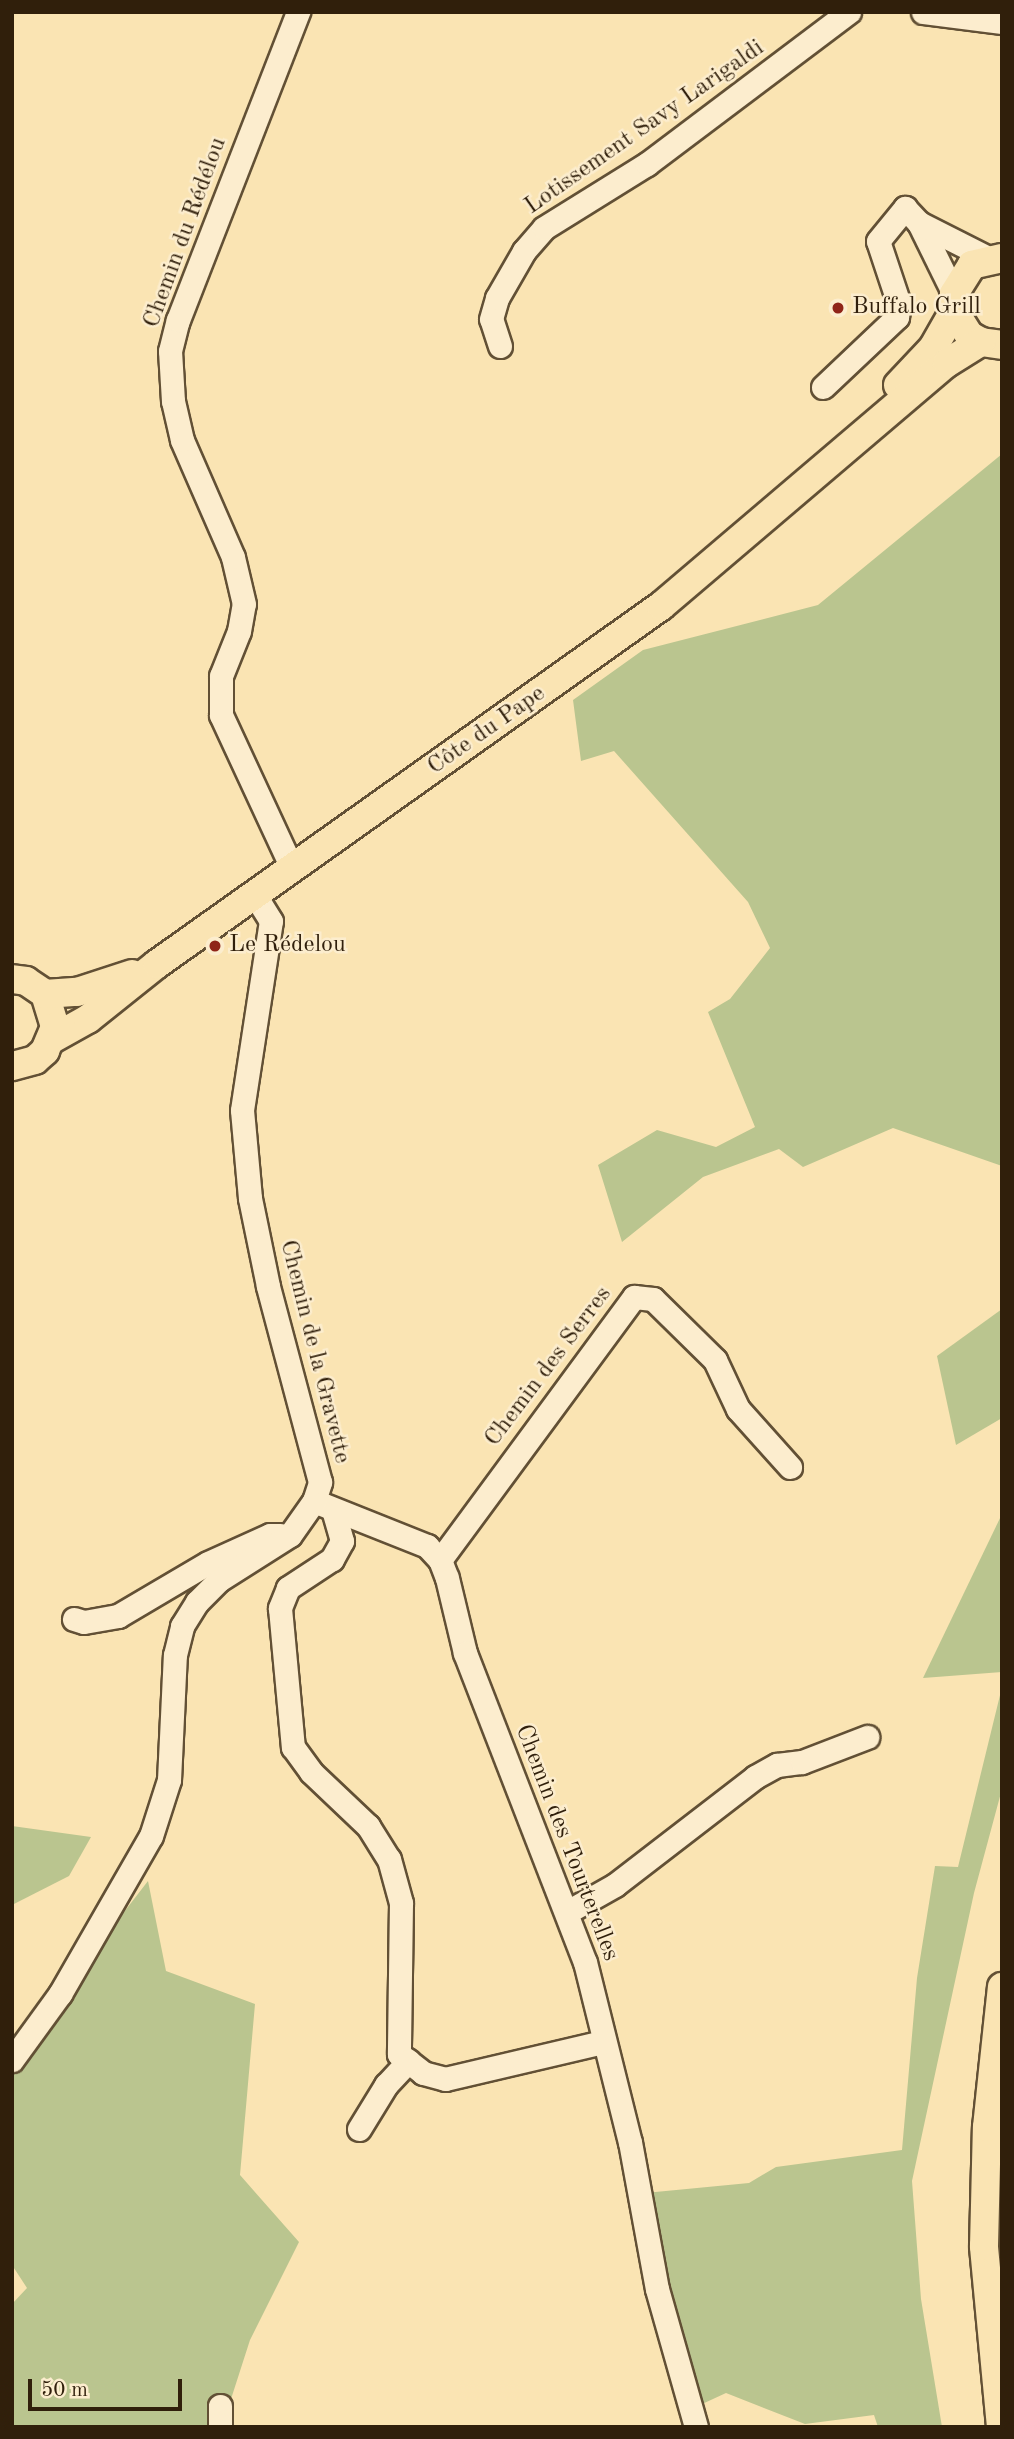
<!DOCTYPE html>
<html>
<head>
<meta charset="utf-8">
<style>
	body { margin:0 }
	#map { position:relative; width:1014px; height:2439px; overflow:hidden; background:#fae4b3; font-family:"Old Standard TT",serif }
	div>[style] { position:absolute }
	.green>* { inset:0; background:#bac58f }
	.roads { filter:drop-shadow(2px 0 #625035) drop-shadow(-2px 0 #625035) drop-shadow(0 2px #625035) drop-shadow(0 -2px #625035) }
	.minor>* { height:23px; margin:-11.5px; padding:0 11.5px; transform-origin:11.5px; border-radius:11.5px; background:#fcedce }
	.major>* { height:28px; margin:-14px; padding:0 14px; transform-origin:14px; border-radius:14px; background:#fae4b3 }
	.dots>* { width:19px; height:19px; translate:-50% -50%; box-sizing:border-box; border:4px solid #fcedce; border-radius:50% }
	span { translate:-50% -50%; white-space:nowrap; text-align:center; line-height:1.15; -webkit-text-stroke:5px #fcedce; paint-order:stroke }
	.street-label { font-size:24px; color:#301f0b }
	.poi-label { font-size:24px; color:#301f0b }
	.left { translate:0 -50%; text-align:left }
	.frame { position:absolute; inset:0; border:14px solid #301f0b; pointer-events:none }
	.scale { position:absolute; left:28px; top:2379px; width:154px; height:32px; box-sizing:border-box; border:4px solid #301f0b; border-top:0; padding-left:9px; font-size:21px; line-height:24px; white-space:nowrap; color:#301f0b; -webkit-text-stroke:5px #fcedce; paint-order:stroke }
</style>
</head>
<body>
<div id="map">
	<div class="green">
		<div style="clip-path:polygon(1002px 454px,1002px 1166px,893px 1128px,803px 1167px,779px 1149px,703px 1177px,622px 1242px,598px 1165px,657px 1130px,716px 1147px,755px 1127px,708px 1012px,730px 999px,770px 948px,748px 902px,614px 751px,581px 761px,573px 700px,643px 650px,818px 605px)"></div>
		<div style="clip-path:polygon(1002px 1309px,1002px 1418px,956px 1445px,937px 1356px)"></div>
		<div style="clip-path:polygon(1002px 1514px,1002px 1672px,923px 1678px)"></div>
		<div style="clip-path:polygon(1002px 1687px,1002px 1789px,974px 1893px,912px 2181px,921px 2299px,942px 2427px,878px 2427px,874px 2415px,805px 2424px,726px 2393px,700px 2405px,662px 2288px,645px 2193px,749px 2183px,776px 2167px,902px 2150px,917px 1978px,935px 1866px,958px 1867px)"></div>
		<div style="clip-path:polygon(12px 1826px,91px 1837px,69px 1876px,12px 1905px)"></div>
		<div style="clip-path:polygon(148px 1881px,166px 1971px,255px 2004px,240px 2175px,299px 2242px,250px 2340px,222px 2427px,12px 2427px,12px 2304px,27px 2288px,12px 2265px,12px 2073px,49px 2009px)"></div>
	</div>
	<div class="roads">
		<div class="minor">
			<div style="left:923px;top:12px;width:80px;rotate:7.2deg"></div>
			<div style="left:919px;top:223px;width:79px;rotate:63.8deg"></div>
			<div style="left:500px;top:346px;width:28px;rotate:-108deg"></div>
			<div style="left:491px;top:319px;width:22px;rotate:-74deg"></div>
			<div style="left:497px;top:298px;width:54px;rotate:-60.1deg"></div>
			<div style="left:524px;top:251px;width:30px;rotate:-49deg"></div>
			<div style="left:544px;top:228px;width:121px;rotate:-31.9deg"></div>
			<div style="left:647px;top:164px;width:253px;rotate:-37deg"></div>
			<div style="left:823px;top:387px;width:102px;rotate:-43.4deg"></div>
			<div style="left:897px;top:317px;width:13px;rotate:-81deg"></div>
			<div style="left:899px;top:304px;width:66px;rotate:-108.4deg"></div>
			<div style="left:878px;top:241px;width:43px;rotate:-50.7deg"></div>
			<div style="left:905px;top:208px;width:21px;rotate:47deg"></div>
			<div style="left:919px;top:223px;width:77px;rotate:26.9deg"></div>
			<div style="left:292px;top:868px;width:169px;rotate:-114.9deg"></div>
			<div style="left:221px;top:715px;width:39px;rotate:-90deg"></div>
			<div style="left:221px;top:676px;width:48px;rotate:-68.2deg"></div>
			<div style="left:239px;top:631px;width:27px;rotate:-80deg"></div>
			<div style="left:244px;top:604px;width:48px;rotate:-103.2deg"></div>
			<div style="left:233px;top:557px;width:128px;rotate:-113.6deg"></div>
			<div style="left:182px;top:440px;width:40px;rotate:-103deg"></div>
			<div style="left:173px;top:401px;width:50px;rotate:-93.4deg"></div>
			<div style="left:170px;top:351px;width:32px;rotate:-76deg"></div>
			<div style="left:178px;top:320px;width:331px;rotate:-68.7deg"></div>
			<div style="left:314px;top:1501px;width:122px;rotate:21.7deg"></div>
			<div style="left:427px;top:1546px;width:19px;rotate:47deg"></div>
			<div style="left:440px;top:1560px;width:19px;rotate:69deg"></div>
			<div style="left:447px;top:1578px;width:77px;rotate:76.5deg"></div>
			<div style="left:465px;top:1653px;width:331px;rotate:68.8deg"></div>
			<div style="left:585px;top:1962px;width:186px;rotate:76deg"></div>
			<div style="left:630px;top:2142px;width:149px;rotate:79.6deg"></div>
			<div style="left:657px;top:2289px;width:143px;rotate:74.2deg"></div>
			<div style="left:334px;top:1513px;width:29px;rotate:74deg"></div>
			<div style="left:342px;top:1541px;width:21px;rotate:119deg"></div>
			<div style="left:332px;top:1559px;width:53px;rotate:146.6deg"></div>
			<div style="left:288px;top:1588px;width:22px;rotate:112deg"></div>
			<div style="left:280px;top:1608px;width:140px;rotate:84.7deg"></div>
			<div style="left:293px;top:1747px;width:31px;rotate:54deg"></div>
			<div style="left:311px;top:1772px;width:79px;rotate:43.5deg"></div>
			<div style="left:368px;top:1826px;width:39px;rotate:58deg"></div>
			<div style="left:389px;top:1859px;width:46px;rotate:74.7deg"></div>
			<div style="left:401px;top:1903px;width:151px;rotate:90.8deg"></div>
			<div style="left:399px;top:2054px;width:31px;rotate:38deg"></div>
			<div style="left:423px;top:2073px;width:23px;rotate:15deg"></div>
			<div style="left:445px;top:2079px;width:162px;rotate:-13.2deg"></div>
			<div style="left:440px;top:1560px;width:327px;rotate:-53.6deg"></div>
			<div style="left:634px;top:1297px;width:19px;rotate:6deg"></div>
			<div style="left:653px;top:1299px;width:87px;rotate:44.5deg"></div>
			<div style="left:715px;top:1360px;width:54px;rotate:64.9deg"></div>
			<div style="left:738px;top:1409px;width:78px;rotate:48.1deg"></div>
			<div style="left:74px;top:1619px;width:10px;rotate:17deg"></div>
			<div style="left:84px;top:1622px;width:35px;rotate:-10deg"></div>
			<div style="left:118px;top:1616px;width:104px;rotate:-30.5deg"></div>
			<div style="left:208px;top:1563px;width:68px;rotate:-24.3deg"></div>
			<div style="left:270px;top:1535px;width:10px"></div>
			<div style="left:569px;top:1911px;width:53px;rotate:-29.5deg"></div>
			<div style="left:615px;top:1885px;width:177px;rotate:-37.6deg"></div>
			<div style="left:755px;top:1777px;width:25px;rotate:-29deg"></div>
			<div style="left:777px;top:1765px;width:25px;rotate:-7deg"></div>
			<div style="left:802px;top:1762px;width:70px;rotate:-21deg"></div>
			<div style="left:12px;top:2060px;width:82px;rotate:-54deg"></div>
			<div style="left:60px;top:1994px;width:182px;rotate:-60.1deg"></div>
			<div style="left:151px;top:1836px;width:59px;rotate:-72.2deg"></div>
			<div style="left:169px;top:1780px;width:125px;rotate:-87.3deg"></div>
			<div style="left:175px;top:1655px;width:30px;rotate:-76deg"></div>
			<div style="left:182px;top:1626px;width:28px;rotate:-58deg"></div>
			<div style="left:197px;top:1602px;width:31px;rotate:-45deg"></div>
			<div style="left:219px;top:1580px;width:84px;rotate:-32.4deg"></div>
			<div style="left:290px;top:1535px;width:42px;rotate:-54.8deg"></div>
			<div style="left:314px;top:1501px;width:20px;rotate:-72deg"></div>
			<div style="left:320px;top:1482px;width:203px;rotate:-104.9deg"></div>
			<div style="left:268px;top:1286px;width:90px;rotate:-101.6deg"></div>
			<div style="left:250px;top:1198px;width:88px;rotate:-95.2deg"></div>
			<div style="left:242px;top:1110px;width:191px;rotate:-81.3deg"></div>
			<div style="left:271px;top:921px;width:31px;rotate:-122deg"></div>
			<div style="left:359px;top:2129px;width:52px;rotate:-58.5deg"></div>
			<div style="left:386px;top:2085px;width:33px;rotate:-47deg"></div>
			<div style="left:220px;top:2406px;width:21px;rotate:90deg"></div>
		</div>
		<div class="major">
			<div style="left:1002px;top:258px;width:31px;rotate:167deg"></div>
			<div style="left:972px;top:265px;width:34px;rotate:122deg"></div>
			<div style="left:954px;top:294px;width:17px;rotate:90deg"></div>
			<div style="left:954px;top:311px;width:28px;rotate:58deg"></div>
			<div style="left:969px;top:335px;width:14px;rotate:30deg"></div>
			<div style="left:981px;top:342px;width:21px;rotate:8deg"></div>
			<div style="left:898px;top:385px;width:51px;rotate:-46.6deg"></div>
			<div style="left:933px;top:348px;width:43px;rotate:-60.4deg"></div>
			<div style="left:12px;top:979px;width:14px;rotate:8deg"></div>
			<div style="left:26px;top:981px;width:23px;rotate:34deg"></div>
			<div style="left:45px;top:994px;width:34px;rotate:73deg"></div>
			<div style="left:55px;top:1027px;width:26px;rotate:113deg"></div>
			<div style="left:45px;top:1051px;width:13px;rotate:138deg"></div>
			<div style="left:35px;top:1060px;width:24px;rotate:165deg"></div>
			<div style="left:45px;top:994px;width:32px;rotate:-4deg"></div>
			<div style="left:77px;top:992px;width:58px;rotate:-18.1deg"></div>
			<div style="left:52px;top:1039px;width:41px;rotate:-29.1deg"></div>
			<div style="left:88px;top:1019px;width:88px;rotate:-38.6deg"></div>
			<div style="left:157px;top:964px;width:618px;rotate:-35.39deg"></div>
			<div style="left:661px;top:606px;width:375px;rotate:-40.4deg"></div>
			<div style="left:947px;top:363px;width:40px;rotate:-32deg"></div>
			<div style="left:1001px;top:2427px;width:182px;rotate:-95.4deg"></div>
			<div style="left:984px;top:2246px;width:119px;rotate:-88.6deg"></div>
			<div style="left:987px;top:2127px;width:141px;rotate:-83.9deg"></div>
		</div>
	</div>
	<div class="dots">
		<div style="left:838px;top:308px;background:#8f2418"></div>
		<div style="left:215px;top:946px;background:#8f2418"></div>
	</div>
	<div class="street-label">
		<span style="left:645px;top:128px;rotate:-35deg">Lotissement Savy Larigaldi</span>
		<span style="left:186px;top:233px;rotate:-70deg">Chemin du Rédélou</span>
		<span style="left:487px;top:731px;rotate:-35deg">Côte du Pape</span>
		<span style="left:314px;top:1352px;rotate:76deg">Chemin de la Gravette</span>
		<span style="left:549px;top:1367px;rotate:-53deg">Chemin des Serres</span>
		<span style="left:566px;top:1843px;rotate:69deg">Chemin des Tourterelles</span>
	</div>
	<div class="poi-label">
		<span class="left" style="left:852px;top:308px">Buffalo Grill</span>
		<span class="left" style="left:229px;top:946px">Le Rédelou</span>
	</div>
	<div class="frame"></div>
	<div class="scale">50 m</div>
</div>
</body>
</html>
